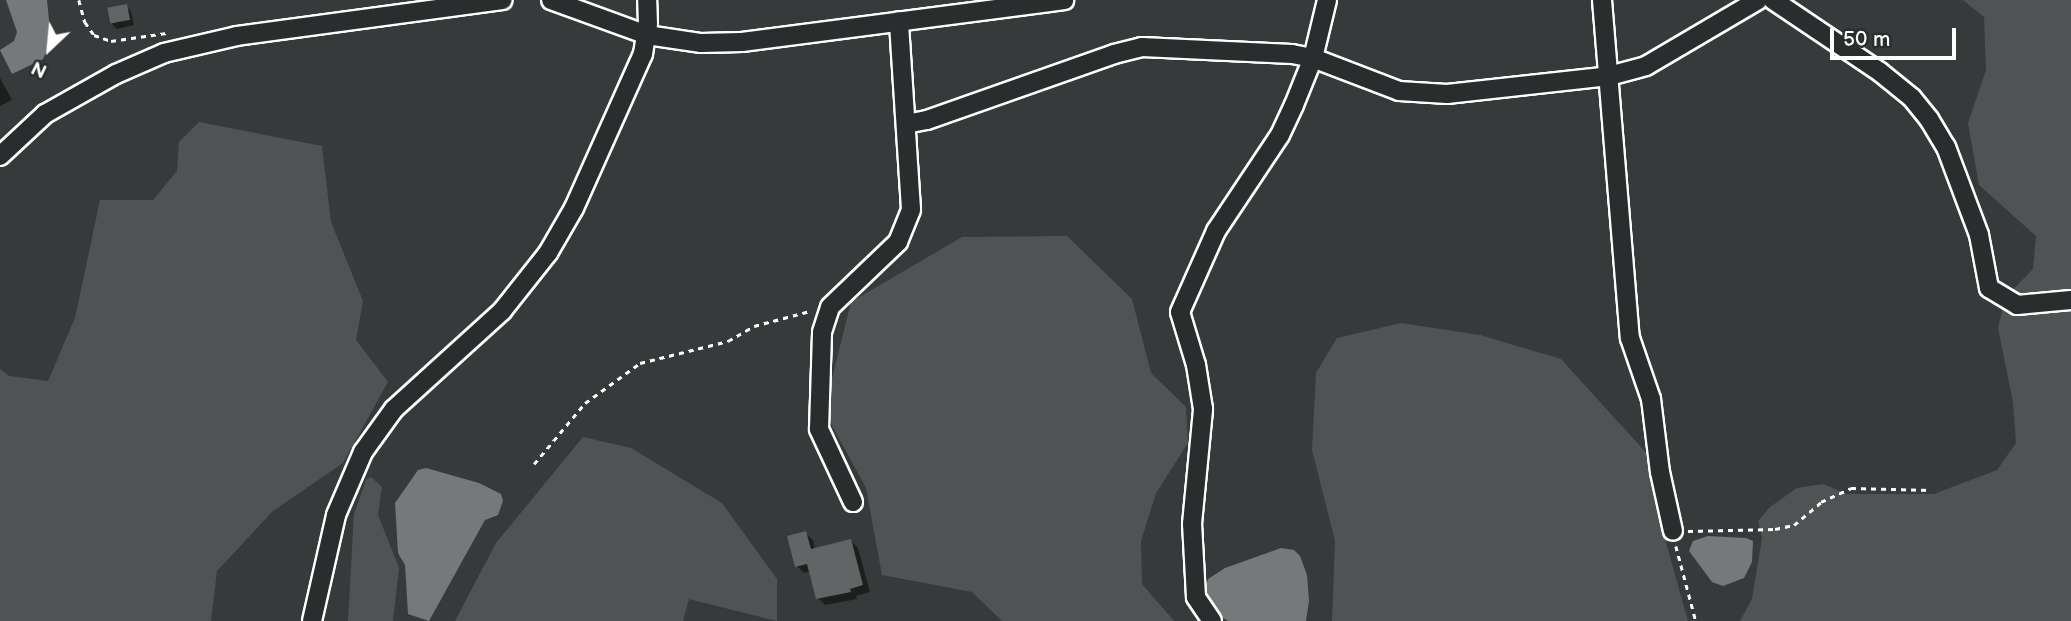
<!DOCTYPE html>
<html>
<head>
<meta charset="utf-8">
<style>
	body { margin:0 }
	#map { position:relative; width:2071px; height:621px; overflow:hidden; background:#373a3b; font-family:"Balsamiq Sans",sans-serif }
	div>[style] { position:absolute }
	.green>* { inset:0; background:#505354 }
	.water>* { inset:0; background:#767879 }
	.shadow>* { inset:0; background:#0007 }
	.building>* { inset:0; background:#636465; transform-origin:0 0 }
	.path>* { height:2.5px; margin-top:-1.25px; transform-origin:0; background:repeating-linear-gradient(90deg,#fff 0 5px,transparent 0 10px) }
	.roads { filter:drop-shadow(2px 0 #fff) drop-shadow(-2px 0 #fff) drop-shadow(0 2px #fff) drop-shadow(0 -2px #fff) }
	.minor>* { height:18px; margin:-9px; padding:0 9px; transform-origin:9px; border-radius:9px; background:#2a2d2e }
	span { translate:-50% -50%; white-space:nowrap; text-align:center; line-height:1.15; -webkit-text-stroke:5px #2a2d2e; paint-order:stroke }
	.north { position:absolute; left:14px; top:14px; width:70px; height:70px; -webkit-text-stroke:5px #2a2d2e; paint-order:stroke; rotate:206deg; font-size:19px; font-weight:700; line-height:28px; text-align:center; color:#fff }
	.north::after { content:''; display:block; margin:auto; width:24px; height:32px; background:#fff; clip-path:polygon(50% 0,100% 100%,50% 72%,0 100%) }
	.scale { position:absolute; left:1830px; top:28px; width:126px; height:32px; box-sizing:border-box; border:4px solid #fff; border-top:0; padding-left:9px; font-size:21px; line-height:24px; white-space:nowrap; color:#fff; -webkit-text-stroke:5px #2a2d2e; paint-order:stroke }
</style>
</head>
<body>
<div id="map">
	<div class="green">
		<div style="clip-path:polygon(1963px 0,2071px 0,2071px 621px,1740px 621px,1752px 599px,1762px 538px,1758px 521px,1770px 507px,1797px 488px,1823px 484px,1847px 494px,1934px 494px,1997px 470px,2016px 443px,2013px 402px,1998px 328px,2005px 298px,2033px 269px,2036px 236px,1979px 185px,1968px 123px,1986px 70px,1984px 17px)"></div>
		<div style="clip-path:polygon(199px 122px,322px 146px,331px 222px,363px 301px,356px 340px,388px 382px,343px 463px,273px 511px,217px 571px,211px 621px,0 621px,0 369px,9px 376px,48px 381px,75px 318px,100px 200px,153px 200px,177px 171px,179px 142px)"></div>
		<div style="clip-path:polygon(1067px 236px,1132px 299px,1151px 373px,1186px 407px,1188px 443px,1156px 493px,1141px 541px,1142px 584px,1174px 621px,1002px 621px,972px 592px,882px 575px,866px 488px,824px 411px,851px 302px,962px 237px)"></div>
		<div style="clip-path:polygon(1401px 323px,1480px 335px,1561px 359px,1650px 457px,1667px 546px,1688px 621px,1332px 621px,1335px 541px,1312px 450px,1316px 373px,1337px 338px)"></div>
		<div style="clip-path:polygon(583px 437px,631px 448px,722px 503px,777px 579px,777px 621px,689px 599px,683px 621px,455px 621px,496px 543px)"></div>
		<div style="clip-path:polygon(371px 477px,382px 487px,378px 515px,399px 568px,393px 621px,348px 621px,354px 514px,366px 480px)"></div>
	</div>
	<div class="water">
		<div style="clip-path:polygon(6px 0,47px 0,51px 41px,43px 59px,12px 74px,0 50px,14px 41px,17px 32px)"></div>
		<div style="clip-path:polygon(426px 468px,479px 483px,501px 494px,503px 501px,498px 515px,485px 520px,429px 621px,408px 614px,405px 565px,398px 553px,395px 503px,418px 470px)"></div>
		<div style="clip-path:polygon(1708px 536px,1746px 538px,1753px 541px,1752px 562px,1744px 578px,1723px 586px,1712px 582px,1689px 551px,1693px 541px)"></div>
		<div style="clip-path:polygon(1281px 548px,1294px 550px,1300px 556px,1307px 575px,1309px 601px,1306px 621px,1228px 621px,1213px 612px,1203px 595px,1208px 579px,1225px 568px)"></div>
	</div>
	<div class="shadow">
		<div style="clip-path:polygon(126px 6px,131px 11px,134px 25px,117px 29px,112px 24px)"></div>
		<div style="clip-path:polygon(0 78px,12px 100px,0 106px)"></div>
		<div style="clip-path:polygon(805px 533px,813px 540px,815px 550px,851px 541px,858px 548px,870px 592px,856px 596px,857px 599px,825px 605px,818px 598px,811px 571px,804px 573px,797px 566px)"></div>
	</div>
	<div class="building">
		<div style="left:127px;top:4px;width:16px;height:20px;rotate:79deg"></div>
		<div style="clip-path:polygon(806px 531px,811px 549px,851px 539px,863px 585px,850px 589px,851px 592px,816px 599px,807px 564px,795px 567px,787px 536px)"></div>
	</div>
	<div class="path">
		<div style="left:79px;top:0;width:23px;rotate:75deg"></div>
		<div style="left:85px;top:22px;width:16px;rotate:55deg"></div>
		<div style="left:94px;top:35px;width:18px;rotate:19deg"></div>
		<div style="left:111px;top:41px;width:56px;rotate:-8.3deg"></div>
		<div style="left:534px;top:464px;width:80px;rotate:-50.1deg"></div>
		<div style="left:585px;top:403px;width:68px;rotate:-36deg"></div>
		<div style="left:640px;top:363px;width:91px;rotate:-14deg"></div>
		<div style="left:728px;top:341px;width:30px;rotate:-30deg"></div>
		<div style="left:754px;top:326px;width:58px;rotate:-15deg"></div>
		<div style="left:1688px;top:531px;width:87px;rotate:-1.3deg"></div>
		<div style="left:1775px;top:529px;width:19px;rotate:-12deg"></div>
		<div style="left:1794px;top:525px;width:35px;rotate:-40deg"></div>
		<div style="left:1821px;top:502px;width:33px;rotate:-25deg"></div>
		<div style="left:1851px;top:488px;width:80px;rotate:1.4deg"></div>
		<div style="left:1676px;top:546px;width:78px;rotate:75.1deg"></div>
	</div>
	<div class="roads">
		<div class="minor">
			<div style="left:551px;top:0;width:102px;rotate:20deg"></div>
			<div style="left:647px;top:35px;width:55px;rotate:8.4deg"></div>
			<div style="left:701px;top:43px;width:41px;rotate:-1.4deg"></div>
			<div style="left:742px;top:42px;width:325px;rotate:-7.4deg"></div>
			<div style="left:1602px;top:0;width:339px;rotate:85.3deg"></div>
			<div style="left:1630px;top:338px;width:65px;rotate:71deg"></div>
			<div style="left:1651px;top:399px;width:74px;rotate:83deg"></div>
			<div style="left:1660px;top:472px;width:60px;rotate:77.6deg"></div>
			<div style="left:1773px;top:0;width:129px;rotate:33.9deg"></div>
			<div style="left:1880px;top:72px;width:41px;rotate:39.1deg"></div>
			<div style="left:1912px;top:98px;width:27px;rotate:51deg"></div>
			<div style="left:1929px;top:119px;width:33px;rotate:59deg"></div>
			<div style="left:1946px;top:147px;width:94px;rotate:69.4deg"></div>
			<div style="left:1979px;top:235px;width:54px;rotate:79.3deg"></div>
			<div style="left:1989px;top:288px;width:33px;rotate:31deg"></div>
			<div style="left:2017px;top:305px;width:54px;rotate:-5.3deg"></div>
			<div style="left:906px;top:124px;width:21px;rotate:-11deg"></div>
			<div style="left:927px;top:120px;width:198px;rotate:-19.4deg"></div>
			<div style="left:1114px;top:54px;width:29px;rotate:-14deg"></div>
			<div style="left:1142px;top:47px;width:150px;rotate:2.7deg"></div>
			<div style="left:1292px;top:54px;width:21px;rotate:11deg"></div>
			<div style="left:1313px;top:58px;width:92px;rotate:21deg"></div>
			<div style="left:1399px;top:91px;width:48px;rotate:3.6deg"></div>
			<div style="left:1447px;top:94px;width:163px;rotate:-6.3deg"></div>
			<div style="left:1609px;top:76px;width:38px;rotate:-15deg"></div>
			<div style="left:1646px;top:66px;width:130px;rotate:-30.5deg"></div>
			<div style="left:0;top:156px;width:62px;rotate:-43deg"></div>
			<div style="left:45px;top:114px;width:81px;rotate:-29.4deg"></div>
			<div style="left:116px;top:74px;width:52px;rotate:-23.6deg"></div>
			<div style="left:164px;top:53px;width:75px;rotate:-13.1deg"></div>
			<div style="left:237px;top:36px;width:268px;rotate:-7.7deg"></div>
			<div style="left:853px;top:502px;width:81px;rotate:-115deg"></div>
			<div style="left:819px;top:429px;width:97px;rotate:-88.2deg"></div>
			<div style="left:822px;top:332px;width:26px;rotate:-72deg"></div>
			<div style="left:830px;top:307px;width:94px;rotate:-43.7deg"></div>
			<div style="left:898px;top:242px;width:35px;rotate:-68deg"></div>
			<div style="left:911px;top:209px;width:188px;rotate:-93.7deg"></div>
			<div style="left:312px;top:621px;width:109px;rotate:-77.2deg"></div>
			<div style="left:336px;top:515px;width:69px;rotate:-66.8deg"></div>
			<div style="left:363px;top:452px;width:53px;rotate:-54.2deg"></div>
			<div style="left:394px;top:409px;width:146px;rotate:-42.2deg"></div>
			<div style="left:502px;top:311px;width:74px;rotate:-51.6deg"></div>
			<div style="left:548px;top:253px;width:52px;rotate:-60deg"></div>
			<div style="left:574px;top:208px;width:169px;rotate:-65.9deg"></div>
			<div style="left:643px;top:54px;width:30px;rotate:-81deg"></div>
			<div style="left:648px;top:24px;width:24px;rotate:-92deg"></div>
			<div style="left:1212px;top:621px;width:29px;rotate:-124deg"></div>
			<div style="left:1196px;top:597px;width:73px;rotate:-93.1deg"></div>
			<div style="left:1192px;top:524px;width:116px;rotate:-84.5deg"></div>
			<div style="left:1203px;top:409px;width:45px;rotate:-99deg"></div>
			<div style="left:1196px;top:365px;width:55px;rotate:-106.8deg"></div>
			<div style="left:1180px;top:312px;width:89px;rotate:-66deg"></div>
			<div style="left:1216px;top:231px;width:115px;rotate:-56.3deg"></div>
			<div style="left:1280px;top:135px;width:33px;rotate:-65deg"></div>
			<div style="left:1294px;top:105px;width:51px;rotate:-68deg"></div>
			<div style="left:1313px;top:58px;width:60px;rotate:-76.4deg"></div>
		</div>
	</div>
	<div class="north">N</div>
	<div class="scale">50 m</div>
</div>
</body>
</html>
